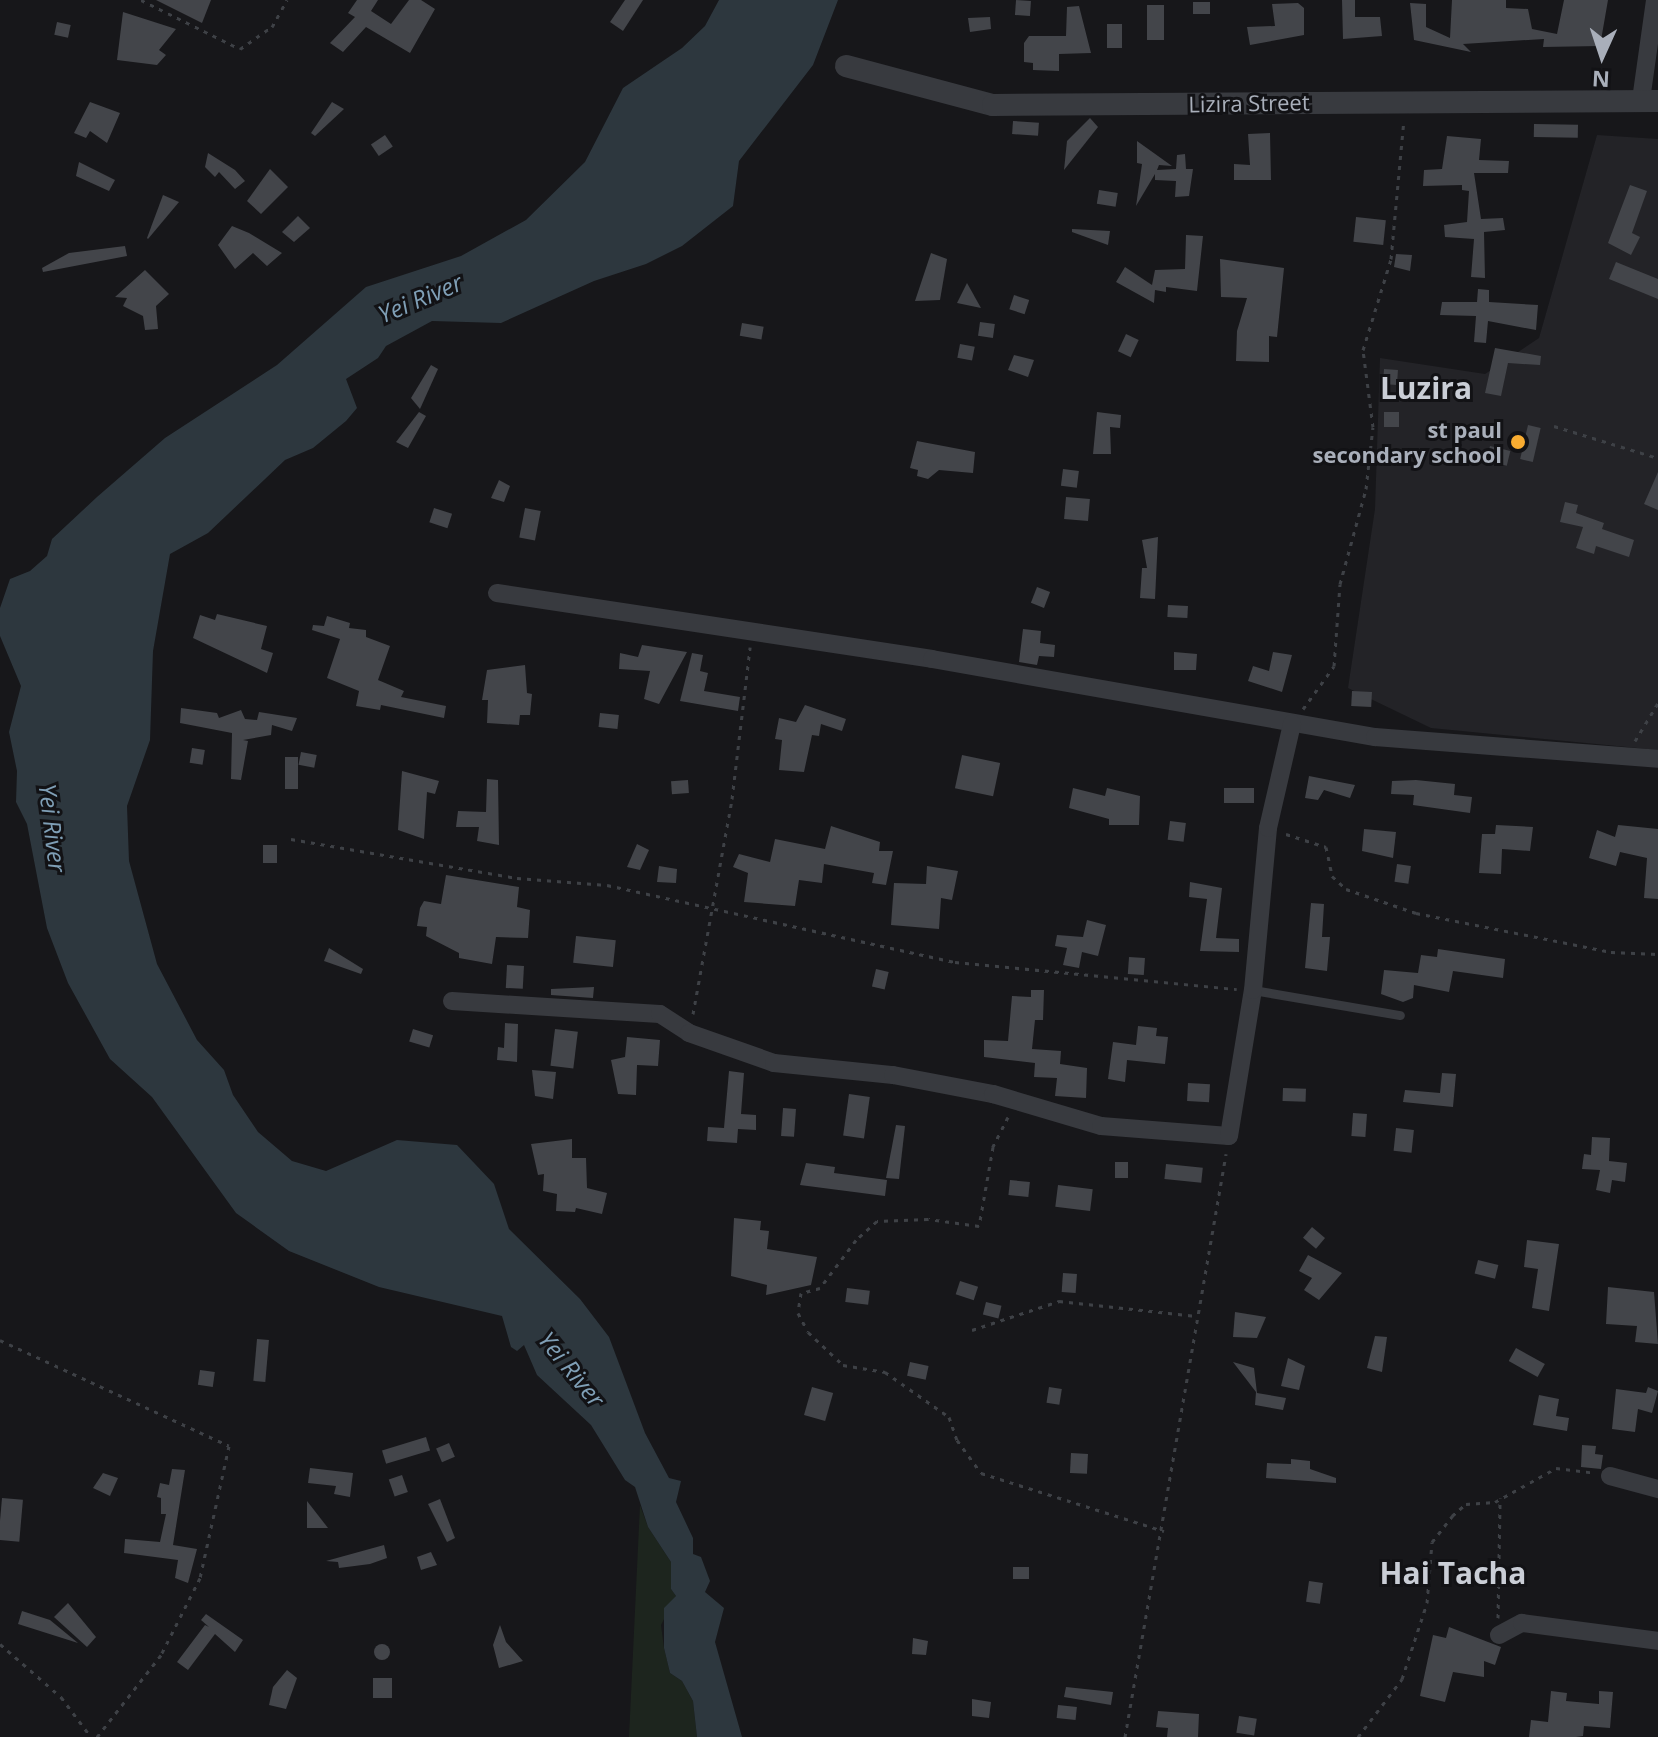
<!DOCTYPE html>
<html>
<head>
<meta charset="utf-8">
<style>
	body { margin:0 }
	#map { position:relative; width:1658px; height:1737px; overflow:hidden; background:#17171a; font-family:"Open Sans",sans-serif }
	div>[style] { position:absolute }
	.built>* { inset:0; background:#232327 }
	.green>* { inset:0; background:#1d251e }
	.water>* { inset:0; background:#2d373e }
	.building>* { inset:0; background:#43454a; transform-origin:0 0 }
	.round { border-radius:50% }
	.path>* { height:3px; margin-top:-1.5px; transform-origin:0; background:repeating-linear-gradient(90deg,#3e4146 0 4px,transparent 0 10px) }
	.service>* { height:9px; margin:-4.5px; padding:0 4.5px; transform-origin:4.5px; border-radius:4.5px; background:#383a3f }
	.minor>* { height:18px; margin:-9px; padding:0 9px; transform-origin:9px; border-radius:9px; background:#383a3f }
	.tertiary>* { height:22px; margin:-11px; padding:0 11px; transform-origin:11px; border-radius:11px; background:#383a3f }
	.dots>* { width:22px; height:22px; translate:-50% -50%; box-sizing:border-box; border:4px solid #121215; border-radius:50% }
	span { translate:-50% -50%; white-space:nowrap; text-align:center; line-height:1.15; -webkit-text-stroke:6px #121215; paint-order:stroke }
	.street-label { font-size:22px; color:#a9afba }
	.poi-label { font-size:22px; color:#a9afba; font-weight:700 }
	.right { translate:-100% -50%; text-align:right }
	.water-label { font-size:24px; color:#7f9fb6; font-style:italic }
	.district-label { font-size:30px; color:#caced6; font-weight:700 }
	.north { position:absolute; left:1562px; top:16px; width:80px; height:80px; -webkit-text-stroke:6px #121215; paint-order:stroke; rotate:183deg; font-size:22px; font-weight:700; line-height:32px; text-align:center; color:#a9afba }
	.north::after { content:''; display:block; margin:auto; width:28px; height:36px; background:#a9afba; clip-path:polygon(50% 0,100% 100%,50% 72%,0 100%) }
</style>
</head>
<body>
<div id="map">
	<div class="built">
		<div style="clip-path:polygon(1597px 135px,1658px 139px,1658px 750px,1431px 728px,1348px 688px,1375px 509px,1380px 358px,1485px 374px,1539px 338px)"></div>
	</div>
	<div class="green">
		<div style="clip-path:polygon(640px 1505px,648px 1527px,671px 1562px,671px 1589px,676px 1596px,661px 1625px,664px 1648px,670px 1673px,682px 1681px,693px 1701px,697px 1737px,629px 1737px)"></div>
	</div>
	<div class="water">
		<div style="clip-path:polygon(719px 0,838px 0,813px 65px,739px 161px,733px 206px,682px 246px,646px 264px,594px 281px,501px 323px,432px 321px,386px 346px,378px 358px,346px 379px,357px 408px,346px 421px,313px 448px,285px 460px,208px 533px,170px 554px,153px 651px,150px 740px,127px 806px,129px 861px,157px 964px,197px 1040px,224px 1070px,233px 1095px,258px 1132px,292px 1161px,326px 1171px,397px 1140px,457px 1145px,494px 1184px,509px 1229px,580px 1299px,609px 1337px,645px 1433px,669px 1478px,681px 1481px,676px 1502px,693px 1538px,693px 1554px,701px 1557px,710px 1581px,705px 1592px,724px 1608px,715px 1642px,742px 1737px,697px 1737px,693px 1701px,682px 1681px,670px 1673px,664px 1648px,664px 1608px,676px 1596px,671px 1589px,671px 1562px,648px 1527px,635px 1487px,625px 1480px,591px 1425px,537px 1375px,524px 1345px,517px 1351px,511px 1347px,502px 1316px,379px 1287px,289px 1251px,236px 1213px,152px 1097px,110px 1059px,68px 983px,47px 928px,27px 824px,16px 802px,17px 771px,9px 732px,21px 686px,0 636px,0 608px,10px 579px,30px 571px,47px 556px,52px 539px,97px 497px,165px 438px,277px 365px,366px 287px,461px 256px,526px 220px,585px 162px,623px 88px,682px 48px,705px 26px)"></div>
	</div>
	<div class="building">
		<div style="clip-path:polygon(156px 0,211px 0,202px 23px)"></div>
		<div style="clip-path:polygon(357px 0,378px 0,371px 11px,391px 24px,409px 0,421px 0,435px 9px,410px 53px,366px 27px,343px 52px,330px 43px,355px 17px,348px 13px)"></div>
		<div style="clip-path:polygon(625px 0,643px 0,623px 31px,610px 22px)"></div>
		<div style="left:1016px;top:0;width:15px;height:15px;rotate:4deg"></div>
		<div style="clip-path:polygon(1342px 0,1355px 0,1355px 17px,1380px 17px,1382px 36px,1343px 39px)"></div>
		<div style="clip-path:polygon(1452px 0,1506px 0,1506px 8px,1528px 9px,1532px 29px,1557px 34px,1564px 0,1608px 0,1600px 46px,1543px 47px,1544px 39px,1463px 44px,1471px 52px,1414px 40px,1410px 3px,1426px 4px,1426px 27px,1450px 38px)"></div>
		<div style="left:1193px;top:2px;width:17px;height:12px"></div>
		<div style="clip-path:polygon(1298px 3px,1304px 8px,1304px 35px,1250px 45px,1247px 27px,1275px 26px,1272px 4px)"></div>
		<div style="left:1147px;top:5px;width:17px;height:35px"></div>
		<div style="clip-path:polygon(1079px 6px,1091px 53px,1059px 54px,1059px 71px,1033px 70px,1033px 63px,1024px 62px,1024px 43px,1029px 36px,1066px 36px,1067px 7px)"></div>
		<div style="clip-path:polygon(123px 12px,176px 29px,159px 50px,166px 55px,157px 65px,117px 60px)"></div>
		<div style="clip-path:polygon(990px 17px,991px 29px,970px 32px,968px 18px)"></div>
		<div style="left:57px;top:22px;width:14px;height:13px;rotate:12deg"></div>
		<div style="left:1107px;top:24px;width:15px;height:24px"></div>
		<div style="clip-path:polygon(90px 102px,120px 113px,107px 143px,90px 131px,86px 138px,74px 133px)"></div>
		<div style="clip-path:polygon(332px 102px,344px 109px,315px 136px,311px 133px)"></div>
		<div style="clip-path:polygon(1090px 118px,1098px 127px,1064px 170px,1067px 141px)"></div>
		<div style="left:1013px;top:121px;width:26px;height:13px;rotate:4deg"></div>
		<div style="left:1534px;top:124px;width:44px;height:13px;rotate:1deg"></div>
		<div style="clip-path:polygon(1270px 133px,1271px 180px,1234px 180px,1234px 164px,1250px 165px,1248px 134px)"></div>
		<div style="left:385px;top:135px;width:14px;height:17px;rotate:56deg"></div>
		<div style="clip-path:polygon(1447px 136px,1481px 139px,1479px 160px,1509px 161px,1508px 173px,1474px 173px,1481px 219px,1503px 218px,1505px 230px,1484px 232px,1485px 278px,1471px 277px,1474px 239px,1445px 237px,1444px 225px,1467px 222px,1469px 191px,1462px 190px,1462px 185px,1423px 186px,1424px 170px,1442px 169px)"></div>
		<div style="clip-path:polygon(1137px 141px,1172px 166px,1159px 165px,1157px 170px,1176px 169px,1177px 155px,1185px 154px,1186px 169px,1193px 169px,1189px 196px,1175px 197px,1176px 181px,1155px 180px,1155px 174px,1136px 206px,1142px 164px,1137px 163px)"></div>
		<div style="clip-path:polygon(208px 153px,235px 170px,245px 181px,235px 189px,219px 172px,215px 177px,205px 167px)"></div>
		<div style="clip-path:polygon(79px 162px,115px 180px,109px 191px,76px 176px)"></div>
		<div style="clip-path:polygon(270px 169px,288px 187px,261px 214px,247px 201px)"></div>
		<div style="clip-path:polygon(1630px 185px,1647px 191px,1632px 233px,1640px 237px,1631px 255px,1608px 243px)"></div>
		<div style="left:1099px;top:190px;width:19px;height:14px;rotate:9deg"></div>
		<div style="clip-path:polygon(163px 195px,179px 202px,148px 239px,147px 238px)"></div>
		<div style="clip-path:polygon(298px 216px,310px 228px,294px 242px,282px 232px)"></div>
		<div style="left:1356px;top:217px;width:30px;height:25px;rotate:6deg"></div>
		<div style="clip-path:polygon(232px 226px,249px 233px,282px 253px,267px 266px,253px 253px,235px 269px,218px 245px)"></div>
		<div style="clip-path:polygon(1072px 229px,1110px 231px,1108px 245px,1072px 232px)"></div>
		<div style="clip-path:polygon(1186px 235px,1203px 236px,1197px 291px,1166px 287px,1166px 292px,1155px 290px,1154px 303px,1116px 282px,1125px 267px,1152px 285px,1155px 270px,1185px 269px)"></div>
		<div style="clip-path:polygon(125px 246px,127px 256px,43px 272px,42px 268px,69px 253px)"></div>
		<div style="clip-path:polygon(931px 253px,947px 259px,940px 300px,915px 301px)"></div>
		<div style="clip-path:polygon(1396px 254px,1412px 255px,1410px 271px,1394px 267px)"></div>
		<div style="clip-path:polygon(1220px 259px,1284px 268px,1277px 337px,1269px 336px,1269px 362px,1236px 361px,1237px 331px,1247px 298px,1221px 297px)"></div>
		<div style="clip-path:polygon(1616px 262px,1658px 279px,1658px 299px,1609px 279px)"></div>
		<div style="clip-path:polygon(145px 270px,169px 294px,156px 306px,158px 329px,145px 330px,143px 316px,123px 306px,127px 298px,115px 297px)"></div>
		<div style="clip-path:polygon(967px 283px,981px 308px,957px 303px)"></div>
		<div style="clip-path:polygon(1478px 289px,1489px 290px,1489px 302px,1538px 305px,1536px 330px,1488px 321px,1486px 343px,1474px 342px,1476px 316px,1440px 315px,1442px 302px,1477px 302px)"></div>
		<div style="left:1014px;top:295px;width:16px;height:15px;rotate:18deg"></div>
		<div style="left:980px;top:322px;width:15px;height:14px;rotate:8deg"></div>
		<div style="left:742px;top:323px;width:22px;height:13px;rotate:10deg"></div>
		<div style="left:1126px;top:334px;width:14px;height:19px;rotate:25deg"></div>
		<div style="left:960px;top:344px;width:15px;height:14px;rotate:11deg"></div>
		<div style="clip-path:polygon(1495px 348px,1541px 356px,1540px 365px,1508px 363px,1501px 396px,1485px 393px)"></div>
		<div style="clip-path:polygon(1014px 355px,1034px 360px,1028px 377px,1008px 370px)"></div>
		<div style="clip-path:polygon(431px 365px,438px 369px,420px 409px,411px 398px)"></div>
		<div style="left:1384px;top:369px;width:14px;height:15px;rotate:4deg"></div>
		<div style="clip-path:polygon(419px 412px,426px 416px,408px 448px,396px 442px)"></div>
		<div style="clip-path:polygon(1097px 412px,1121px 415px,1120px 428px,1110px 427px,1111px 454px,1093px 454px)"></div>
		<div style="left:1384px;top:412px;width:15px;height:15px"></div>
		<div style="left:1528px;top:425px;width:13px;height:35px;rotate:13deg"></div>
		<div style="clip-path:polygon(917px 441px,975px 452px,973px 473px,939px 470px,928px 479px,917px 476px,918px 470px,910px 468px)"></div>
		<div style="left:1490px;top:446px;width:21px;height:15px;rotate:14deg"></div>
		<div style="left:1063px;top:469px;width:16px;height:17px;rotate:7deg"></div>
		<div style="clip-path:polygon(1658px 472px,1658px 510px,1644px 504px)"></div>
		<div style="clip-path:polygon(499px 480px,510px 486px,504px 502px,491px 498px)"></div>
		<div style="left:1066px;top:497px;width:24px;height:22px;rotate:5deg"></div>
		<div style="clip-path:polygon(1565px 502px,1578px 505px,1576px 513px,1604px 523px,1602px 529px,1634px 540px,1629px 557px,1596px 546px,1594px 554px,1576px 548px,1583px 527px,1560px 522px)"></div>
		<div style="left:434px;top:508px;width:19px;height:15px;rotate:18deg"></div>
		<div style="left:525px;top:508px;width:16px;height:30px;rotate:11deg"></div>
		<div style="clip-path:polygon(1158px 537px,1155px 599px,1140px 598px,1142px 568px,1147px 568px,1142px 540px)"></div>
		<div style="left:1037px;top:587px;width:14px;height:17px;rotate:21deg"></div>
		<div style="left:1168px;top:605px;width:20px;height:12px;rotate:3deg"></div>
		<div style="clip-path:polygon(217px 614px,267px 626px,261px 649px,273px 653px,267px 673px,193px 638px,200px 615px,215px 620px)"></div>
		<div style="clip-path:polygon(327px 616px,350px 623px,349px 628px,366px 630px,366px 637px,390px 646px,378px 680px,404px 691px,401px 697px,446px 706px,444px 718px,381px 705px,380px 710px,356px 706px,359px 691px,327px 678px,340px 639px,312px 630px,313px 625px,324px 626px)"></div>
		<div style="clip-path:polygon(1023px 629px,1041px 631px,1040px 643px,1055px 645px,1054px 657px,1039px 656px,1037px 665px,1019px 662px)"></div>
		<div style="clip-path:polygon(642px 645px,687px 652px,659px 704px,644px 699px,650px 671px,619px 669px,620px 653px,638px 657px)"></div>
		<div style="clip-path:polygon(1174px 652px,1197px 654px,1196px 670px,1174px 670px)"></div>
		<div style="clip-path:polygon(1273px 652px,1292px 655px,1282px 692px,1248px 681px,1253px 666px,1269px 671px)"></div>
		<div style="clip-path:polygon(692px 653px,703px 655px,700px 671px,708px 673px,704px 691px,740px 697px,738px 711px,680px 701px)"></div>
		<div style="clip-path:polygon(525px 665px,527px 693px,532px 694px,530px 715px,520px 715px,519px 725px,487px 723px,488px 700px,482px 700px,487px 670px)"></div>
		<div style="left:1352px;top:691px;width:20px;height:15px;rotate:3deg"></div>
		<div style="clip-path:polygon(805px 705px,846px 719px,842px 731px,821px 724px,819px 736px,812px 735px,804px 772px,779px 770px,782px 740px,775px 739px,779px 718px,796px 722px)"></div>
		<div style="clip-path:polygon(181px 708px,217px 713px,219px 718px,241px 710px,245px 719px,257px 720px,259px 712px,297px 718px,292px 731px,272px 725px,271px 735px,243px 740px,248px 741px,241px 780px,231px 779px,232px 733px,180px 723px)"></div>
		<div style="left:600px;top:713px;width:19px;height:14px;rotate:6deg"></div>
		<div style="left:192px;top:748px;width:13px;height:15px;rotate:9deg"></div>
		<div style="left:301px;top:752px;width:16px;height:13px;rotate:11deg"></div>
		<div style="left:962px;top:755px;width:39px;height:34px;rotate:12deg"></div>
		<div style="left:285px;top:757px;width:13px;height:32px"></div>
		<div style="clip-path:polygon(402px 771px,439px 781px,435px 794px,427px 792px,424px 839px,398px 830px)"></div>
		<div style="clip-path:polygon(1309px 776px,1355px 785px,1350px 798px,1324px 790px,1318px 800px,1305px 798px)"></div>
		<div style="clip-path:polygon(487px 779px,498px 780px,499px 845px,477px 841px,479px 827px,456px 827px,458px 811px,486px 812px)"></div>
		<div style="left:688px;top:780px;width:13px;height:17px;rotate:86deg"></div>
		<div style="clip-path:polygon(1416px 780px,1455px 784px,1454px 795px,1472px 797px,1470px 813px,1413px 805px,1414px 795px,1391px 794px,1392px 781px)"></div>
		<div style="clip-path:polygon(1073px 788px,1105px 796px,1107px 788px,1140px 796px,1139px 825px,1109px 825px,1109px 819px,1069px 808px)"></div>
		<div style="left:1224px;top:788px;width:30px;height:15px"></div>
		<div style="left:1170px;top:821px;width:16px;height:19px;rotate:7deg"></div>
		<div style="clip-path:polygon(1496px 825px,1533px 827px,1530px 851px,1502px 849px,1501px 874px,1479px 873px,1482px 834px,1495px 834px)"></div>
		<div style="clip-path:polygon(1618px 825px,1658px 829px,1658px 899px,1644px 898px,1647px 858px,1620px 852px,1616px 866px,1589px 858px,1597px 830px,1615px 837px)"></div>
		<div style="clip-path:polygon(831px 826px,880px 842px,879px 851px,893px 851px,886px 885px,872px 883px,874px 873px,824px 864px,822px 883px,799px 880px,795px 906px,744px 902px,748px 873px,733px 867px,739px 854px,770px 862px,775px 839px,825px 849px)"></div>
		<div style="clip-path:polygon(1364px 829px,1396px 832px,1393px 858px,1362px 851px)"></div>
		<div style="clip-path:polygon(637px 844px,649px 850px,640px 870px,627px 867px)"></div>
		<div style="left:263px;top:845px;width:14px;height:18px"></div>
		<div style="left:1397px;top:864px;width:14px;height:18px;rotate:8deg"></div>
		<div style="clip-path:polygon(659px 866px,677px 869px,676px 883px,657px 882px)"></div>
		<div style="clip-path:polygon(927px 866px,958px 871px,952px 900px,941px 898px,939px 929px,891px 925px,894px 883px,926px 884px)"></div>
		<div style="clip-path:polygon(446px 875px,519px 887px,517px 907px,530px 910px,528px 938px,496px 937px,492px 964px,459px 958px,459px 953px,426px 936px,427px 927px,417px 926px,420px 908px,424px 901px,441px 904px)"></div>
		<div style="clip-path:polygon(1190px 882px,1222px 888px,1216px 938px,1239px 939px,1239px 952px,1200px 951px,1207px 899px,1189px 897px)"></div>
		<div style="clip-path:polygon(1311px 903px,1324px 904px,1322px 937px,1330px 937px,1327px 971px,1305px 968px)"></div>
		<div style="clip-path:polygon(1087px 920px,1106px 925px,1098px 956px,1082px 952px,1079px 968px,1063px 965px,1067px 948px,1055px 946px,1057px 935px,1083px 937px)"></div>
		<div style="left:576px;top:936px;width:40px;height:27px;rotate:6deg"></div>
		<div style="clip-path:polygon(329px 948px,363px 969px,361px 974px,324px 961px)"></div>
		<div style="clip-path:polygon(1438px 949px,1505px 959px,1503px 978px,1453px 971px,1449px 992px,1414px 985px,1413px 998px,1403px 1002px,1381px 994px,1384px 970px,1418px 973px,1421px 955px,1437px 957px)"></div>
		<div style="left:1129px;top:957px;width:16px;height:17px;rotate:4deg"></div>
		<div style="left:507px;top:965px;width:17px;height:23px;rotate:3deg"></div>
		<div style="left:876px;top:969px;width:13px;height:18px;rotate:13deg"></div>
		<div style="clip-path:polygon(594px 987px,593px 998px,551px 995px,551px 989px)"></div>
		<div style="clip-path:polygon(1031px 990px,1044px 990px,1043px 1020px,1035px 1020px,1032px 1049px,1061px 1051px,1060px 1064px,1087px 1068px,1086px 1098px,1055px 1096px,1057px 1078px,1034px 1077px,1035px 1063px,984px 1057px,984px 1040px,1008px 1041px,1012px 996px,1031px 997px)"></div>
		<div style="clip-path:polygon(505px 1023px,518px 1024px,517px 1062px,497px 1060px,498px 1047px,504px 1048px)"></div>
		<div style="clip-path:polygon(1138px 1026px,1157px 1028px,1156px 1036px,1168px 1037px,1165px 1064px,1127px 1060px,1125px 1082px,1108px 1079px,1113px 1042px,1136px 1045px)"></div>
		<div style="left:413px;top:1029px;width:21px;height:13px;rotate:17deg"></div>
		<div style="left:555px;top:1029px;width:23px;height:37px;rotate:7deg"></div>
		<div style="clip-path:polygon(627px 1037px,660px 1040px,658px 1066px,637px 1065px,636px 1095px,618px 1094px,611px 1060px,625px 1057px)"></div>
		<div style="clip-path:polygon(532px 1070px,556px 1072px,553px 1099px,535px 1096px)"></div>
		<div style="clip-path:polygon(729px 1071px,744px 1073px,741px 1114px,756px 1115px,756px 1130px,738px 1129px,737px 1143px,707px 1141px,708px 1127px,724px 1128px)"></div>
		<div style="clip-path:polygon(1442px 1073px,1456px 1074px,1453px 1107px,1403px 1102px,1405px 1090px,1440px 1093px)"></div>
		<div style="left:1188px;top:1083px;width:22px;height:18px;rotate:3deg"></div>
		<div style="left:1283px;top:1088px;width:23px;height:13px;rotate:2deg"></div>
		<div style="left:849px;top:1094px;width:21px;height:42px;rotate:8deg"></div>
		<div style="left:783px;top:1108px;width:13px;height:28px;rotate:4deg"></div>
		<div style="left:1353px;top:1113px;width:14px;height:23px;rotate:4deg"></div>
		<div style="clip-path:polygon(896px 1125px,905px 1126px,899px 1179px,886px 1178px)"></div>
		<div style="left:1396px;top:1128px;width:18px;height:23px;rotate:6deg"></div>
		<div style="clip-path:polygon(1592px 1137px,1610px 1138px,1609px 1161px,1627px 1163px,1625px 1182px,1612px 1180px,1610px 1193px,1596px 1190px,1600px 1170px,1582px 1169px,1584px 1154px,1591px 1155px)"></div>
		<div style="clip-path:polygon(572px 1139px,572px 1158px,586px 1158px,587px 1188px,607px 1193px,602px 1214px,576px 1208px,575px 1212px,556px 1211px,557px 1194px,543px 1191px,544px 1174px,538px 1175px,531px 1144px)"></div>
		<div style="left:1115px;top:1162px;width:13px;height:16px"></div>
		<div style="clip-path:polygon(806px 1163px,835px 1167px,834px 1173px,887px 1180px,885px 1196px,800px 1185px)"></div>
		<div style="left:1166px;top:1164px;width:37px;height:15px;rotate:6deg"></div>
		<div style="left:1010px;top:1180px;width:20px;height:15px;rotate:6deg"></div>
		<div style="left:1058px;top:1185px;width:35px;height:22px;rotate:7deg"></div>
		<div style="clip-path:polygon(734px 1218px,761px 1221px,760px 1230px,769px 1231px,767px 1249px,817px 1257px,811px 1285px,766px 1295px,767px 1285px,731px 1276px)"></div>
		<div style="left:1312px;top:1227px;width:17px;height:14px;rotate:40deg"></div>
		<div style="clip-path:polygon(1527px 1240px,1559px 1244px,1549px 1311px,1532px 1308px,1538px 1269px,1524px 1267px)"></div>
		<div style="clip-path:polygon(1308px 1255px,1342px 1273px,1319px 1300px,1304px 1290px,1312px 1278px,1299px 1271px)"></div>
		<div style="left:1478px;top:1260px;width:21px;height:14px;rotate:14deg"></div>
		<div style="left:1063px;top:1273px;width:14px;height:19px;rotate:4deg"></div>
		<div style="left:960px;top:1281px;width:19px;height:14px;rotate:18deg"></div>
		<div style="clip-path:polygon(1608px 1287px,1654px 1292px,1658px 1344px,1635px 1342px,1637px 1326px,1606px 1324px)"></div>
		<div style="left:847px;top:1288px;width:23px;height:14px;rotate:7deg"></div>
		<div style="left:986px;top:1302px;width:16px;height:13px;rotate:14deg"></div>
		<div style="clip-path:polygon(1235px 1312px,1266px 1317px,1257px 1338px,1233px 1337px)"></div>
		<div style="clip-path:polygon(1375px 1336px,1387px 1337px,1382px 1372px,1367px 1368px)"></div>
		<div style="left:257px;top:1339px;width:12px;height:42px;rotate:5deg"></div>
		<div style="left:1516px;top:1348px;width:33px;height:15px;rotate:29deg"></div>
		<div style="clip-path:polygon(1288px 1358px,1305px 1366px,1299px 1390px,1281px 1386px)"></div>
		<div style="left:910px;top:1362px;width:19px;height:14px;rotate:12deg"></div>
		<div style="clip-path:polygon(1233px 1362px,1254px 1368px,1257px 1393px,1286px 1398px,1283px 1410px,1255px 1405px,1256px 1392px)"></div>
		<div style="left:200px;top:1370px;width:15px;height:15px;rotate:8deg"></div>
		<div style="left:812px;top:1387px;width:22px;height:29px;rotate:16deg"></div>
		<div style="left:1049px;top:1387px;width:13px;height:16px;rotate:9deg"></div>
		<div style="clip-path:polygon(1648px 1387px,1658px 1391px,1652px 1413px,1638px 1409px,1635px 1432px,1612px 1429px,1616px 1389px,1646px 1393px)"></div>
		<div style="clip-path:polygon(1539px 1395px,1559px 1399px,1556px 1416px,1569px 1418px,1567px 1431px,1533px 1425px)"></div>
		<div style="left:426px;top:1437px;width:14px;height:46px;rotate:73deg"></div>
		<div style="left:449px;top:1443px;width:15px;height:14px;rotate:67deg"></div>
		<div style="clip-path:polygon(1582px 1445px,1596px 1446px,1595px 1454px,1603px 1455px,1601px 1469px,1581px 1467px)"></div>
		<div style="left:1071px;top:1453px;width:17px;height:20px;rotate:3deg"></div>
		<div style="clip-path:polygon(1291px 1459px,1310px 1461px,1310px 1469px,1336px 1478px,1336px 1483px,1266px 1478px,1267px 1463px,1291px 1464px)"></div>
		<div style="clip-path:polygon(310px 1468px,353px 1473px,350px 1497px,334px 1494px,336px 1486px,308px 1483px)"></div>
		<div style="clip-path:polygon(172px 1469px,185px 1470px,173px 1545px,197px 1549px,188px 1583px,175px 1578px,178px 1560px,124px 1553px,125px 1539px,160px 1542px,166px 1514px,161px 1514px,161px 1498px,157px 1497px,160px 1483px,169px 1485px)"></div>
		<div style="clip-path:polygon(103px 1473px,118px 1478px,110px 1496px,93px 1488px)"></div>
		<div style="left:402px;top:1475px;width:18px;height:14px;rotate:71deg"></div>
		<div style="left:2px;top:1498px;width:21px;height:42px;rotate:5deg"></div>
		<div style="clip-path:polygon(440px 1499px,455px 1538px,447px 1542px,428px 1504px)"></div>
		<div style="clip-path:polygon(307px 1501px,328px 1528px,307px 1528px)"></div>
		<div style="clip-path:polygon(384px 1545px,387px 1558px,370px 1564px,339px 1568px,338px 1562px,326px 1561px)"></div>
		<div style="clip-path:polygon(431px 1552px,437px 1565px,421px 1570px,417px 1557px)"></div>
		<div style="left:1013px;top:1567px;width:16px;height:12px"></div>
		<div style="left:1309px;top:1581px;width:14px;height:21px;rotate:8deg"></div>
		<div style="clip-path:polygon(68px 1603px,96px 1637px,87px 1647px,54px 1617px)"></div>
		<div style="clip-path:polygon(22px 1611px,50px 1620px,78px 1643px,18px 1624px)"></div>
		<div style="clip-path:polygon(206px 1614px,243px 1640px,235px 1652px,215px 1634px,188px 1670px,177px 1662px,205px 1625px,209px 1627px,201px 1620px)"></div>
		<div style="clip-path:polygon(500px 1625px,506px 1642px,523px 1661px,499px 1668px,493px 1645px)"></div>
		<div style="clip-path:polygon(1449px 1627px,1501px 1647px,1495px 1665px,1484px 1661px,1484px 1677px,1453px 1672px,1445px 1702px,1420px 1696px,1433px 1635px,1446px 1638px)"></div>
		<div style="clip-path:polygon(913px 1638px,928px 1641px,926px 1655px,912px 1654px)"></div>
		<div class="round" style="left:374px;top:1644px;width:16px;height:16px"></div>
		<div style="clip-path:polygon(287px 1670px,297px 1678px,286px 1709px,269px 1705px,273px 1687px)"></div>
		<div style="left:373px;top:1678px;width:19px;height:20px"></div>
		<div style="clip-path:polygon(1066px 1687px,1113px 1692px,1111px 1705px,1064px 1697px)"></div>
		<div style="clip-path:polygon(1551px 1691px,1567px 1693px,1566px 1701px,1599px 1704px,1599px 1691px,1613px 1692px,1610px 1728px,1584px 1726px,1583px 1736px,1576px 1737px,1529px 1737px,1531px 1720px,1548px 1722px)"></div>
		<div style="clip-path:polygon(972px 1699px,991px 1702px,989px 1718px,972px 1716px)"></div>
		<div style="left:1058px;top:1705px;width:19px;height:13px;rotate:6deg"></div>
		<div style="clip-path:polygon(1158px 1711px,1199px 1714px,1198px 1737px,1167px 1737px,1168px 1728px,1156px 1727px)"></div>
		<div style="left:1239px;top:1716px;width:18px;height:17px;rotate:9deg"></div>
	</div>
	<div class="path">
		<div style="left:141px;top:0;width:110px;rotate:26.3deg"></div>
		<div style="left:240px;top:49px;width:39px;rotate:-35deg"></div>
		<div style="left:272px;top:27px;width:31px;rotate:-61deg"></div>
		<div style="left:1554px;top:426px;width:109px;rotate:17.1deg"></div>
		<div style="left:1303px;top:709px;width:53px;rotate:-54.2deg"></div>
		<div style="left:1334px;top:666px;width:82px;rotate:-85.8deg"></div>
		<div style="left:1340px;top:584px;width:98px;rotate:-74.7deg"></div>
		<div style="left:1366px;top:489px;width:62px;rotate:-83.6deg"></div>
		<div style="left:1373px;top:427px;width:78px;rotate:-97.4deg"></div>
		<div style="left:1363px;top:350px;width:95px;rotate:-72.9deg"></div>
		<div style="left:1391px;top:259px;width:140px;rotate:-84.7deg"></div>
		<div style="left:1635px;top:741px;width:44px;rotate:-58.8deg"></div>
		<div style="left:1286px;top:834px;width:42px;rotate:18deg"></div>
		<div style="left:1326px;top:847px;width:30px;rotate:78deg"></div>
		<div style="left:1332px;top:876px;width:19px;rotate:43deg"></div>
		<div style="left:1346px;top:889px;width:74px;rotate:18.9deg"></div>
		<div style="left:1416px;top:913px;width:199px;rotate:11.3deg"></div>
		<div style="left:1611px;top:952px;width:47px;rotate:2.4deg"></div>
		<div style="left:291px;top:839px;width:229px;rotate:9.8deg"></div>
		<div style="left:517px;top:878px;width:90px;rotate:4.4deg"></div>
		<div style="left:607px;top:885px;width:356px;rotate:12.5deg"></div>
		<div style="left:955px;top:962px;width:283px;rotate:5.5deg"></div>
		<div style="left:693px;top:1014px;width:219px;rotate:-79.7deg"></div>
		<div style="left:732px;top:799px;width:153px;rotate:-83.2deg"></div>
		<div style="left:1008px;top:1117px;width:34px;rotate:117deg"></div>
		<div style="left:993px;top:1147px;width:80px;rotate:100deg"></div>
		<div style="left:979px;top:1226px;width:51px;rotate:-172.2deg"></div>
		<div style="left:928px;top:1219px;width:51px;rotate:177.8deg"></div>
		<div style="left:877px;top:1221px;width:28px;rotate:138deg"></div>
		<div style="left:856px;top:1240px;width:60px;rotate:126.9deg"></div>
		<div style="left:820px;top:1288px;width:20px;rotate:165deg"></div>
		<div style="left:801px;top:1293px;width:20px;rotate:99deg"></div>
		<div style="left:798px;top:1313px;width:21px;rotate:62deg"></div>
		<div style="left:808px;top:1332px;width:48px;rotate:43.3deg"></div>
		<div style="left:843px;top:1365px;width:43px;rotate:9.5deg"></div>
		<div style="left:885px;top:1372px;width:78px;rotate:35.1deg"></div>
		<div style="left:949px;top:1417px;width:24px;rotate:71deg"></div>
		<div style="left:957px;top:1440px;width:41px;rotate:54deg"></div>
		<div style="left:981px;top:1473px;width:192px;rotate:17.6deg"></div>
		<div style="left:972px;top:1330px;width:92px;rotate:-18.4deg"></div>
		<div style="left:1059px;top:1301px;width:138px;rotate:6.2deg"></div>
		<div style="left:0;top:1340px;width:252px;rotate:24.8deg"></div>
		<div style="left:229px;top:1446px;width:135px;rotate:102.4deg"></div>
		<div style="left:200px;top:1578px;width:86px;rotate:116.9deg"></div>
		<div style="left:161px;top:1655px;width:104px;rotate:128deg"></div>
		<div style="left:1498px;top:1618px;width:120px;rotate:-89deg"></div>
		<div style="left:0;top:1644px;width:81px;rotate:41deg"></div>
		<div style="left:61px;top:1697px;width:50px;rotate:53.1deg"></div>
		<div style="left:1125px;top:1737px;width:592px;rotate:-80.17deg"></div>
		<div style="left:1358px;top:1737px;width:73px;rotate:-52.8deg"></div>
		<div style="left:1402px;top:1679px;width:80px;rotate:-71.8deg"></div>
		<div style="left:1427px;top:1603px;width:61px;rotate:-85.3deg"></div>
		<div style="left:1432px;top:1542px;width:33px;rotate:-52deg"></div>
		<div style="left:1452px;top:1516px;width:18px;rotate:-41deg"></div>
		<div style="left:1466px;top:1504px;width:29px;rotate:-4deg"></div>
		<div style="left:1495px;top:1502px;width:70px;rotate:-29.1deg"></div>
		<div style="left:1556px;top:1468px;width:38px;rotate:7deg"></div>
	</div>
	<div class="service">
		<div style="left:1253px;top:990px;width:149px;rotate:9.7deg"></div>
	</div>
	<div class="minor">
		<div style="left:1641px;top:100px;width:101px;rotate:-82deg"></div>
		<div style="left:497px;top:593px;width:440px;rotate:8.6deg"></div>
		<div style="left:932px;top:659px;width:450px;rotate:10deg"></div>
		<div style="left:1375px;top:737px;width:284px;rotate:4.4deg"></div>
		<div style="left:452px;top:1001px;width:208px;rotate:3.6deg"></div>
		<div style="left:660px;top:1014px;width:35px;rotate:33deg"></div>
		<div style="left:689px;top:1033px;width:90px;rotate:19.4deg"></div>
		<div style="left:774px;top:1063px;width:120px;rotate:5.8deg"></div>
		<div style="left:893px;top:1075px;width:102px;rotate:10.8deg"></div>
		<div style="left:993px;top:1094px;width:113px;rotate:16.5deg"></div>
		<div style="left:1101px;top:1126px;width:128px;rotate:4.5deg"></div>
		<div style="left:1229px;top:1136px;width:148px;rotate:-80.7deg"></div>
		<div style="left:1253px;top:990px;width:163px;rotate:-84.7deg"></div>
		<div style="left:1268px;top:828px;width:107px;rotate:-77deg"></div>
		<div style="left:1610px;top:1476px;width:50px;rotate:15.2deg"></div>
		<div style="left:1499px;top:1635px;width:26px;rotate:-28deg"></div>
		<div style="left:1522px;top:1623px;width:137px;rotate:7.5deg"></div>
	</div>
	<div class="tertiary">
		<div style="left:846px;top:66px;width:152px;rotate:14.9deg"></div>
		<div style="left:993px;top:105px;width:665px;rotate:-0.34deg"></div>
	</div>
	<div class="dots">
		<div style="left:1518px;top:442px;background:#f8ac31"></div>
	</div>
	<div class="street-label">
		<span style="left:1249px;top:103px;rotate:-1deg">Lizira Street</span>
	</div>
	<div class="poi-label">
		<span class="right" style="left:1502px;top:442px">st paul<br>secondary school</span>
	</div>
	<div class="water-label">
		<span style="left:420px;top:298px;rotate:-23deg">Yei River</span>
		<span style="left:53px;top:828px;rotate:83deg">Yei River</span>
		<span style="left:572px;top:1369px;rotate:51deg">Yei River</span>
	</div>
	<div class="district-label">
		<span style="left:1426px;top:388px">Luzira</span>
		<span style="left:1453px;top:1573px">Hai Tacha</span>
	</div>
	<div class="north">N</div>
</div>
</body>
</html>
